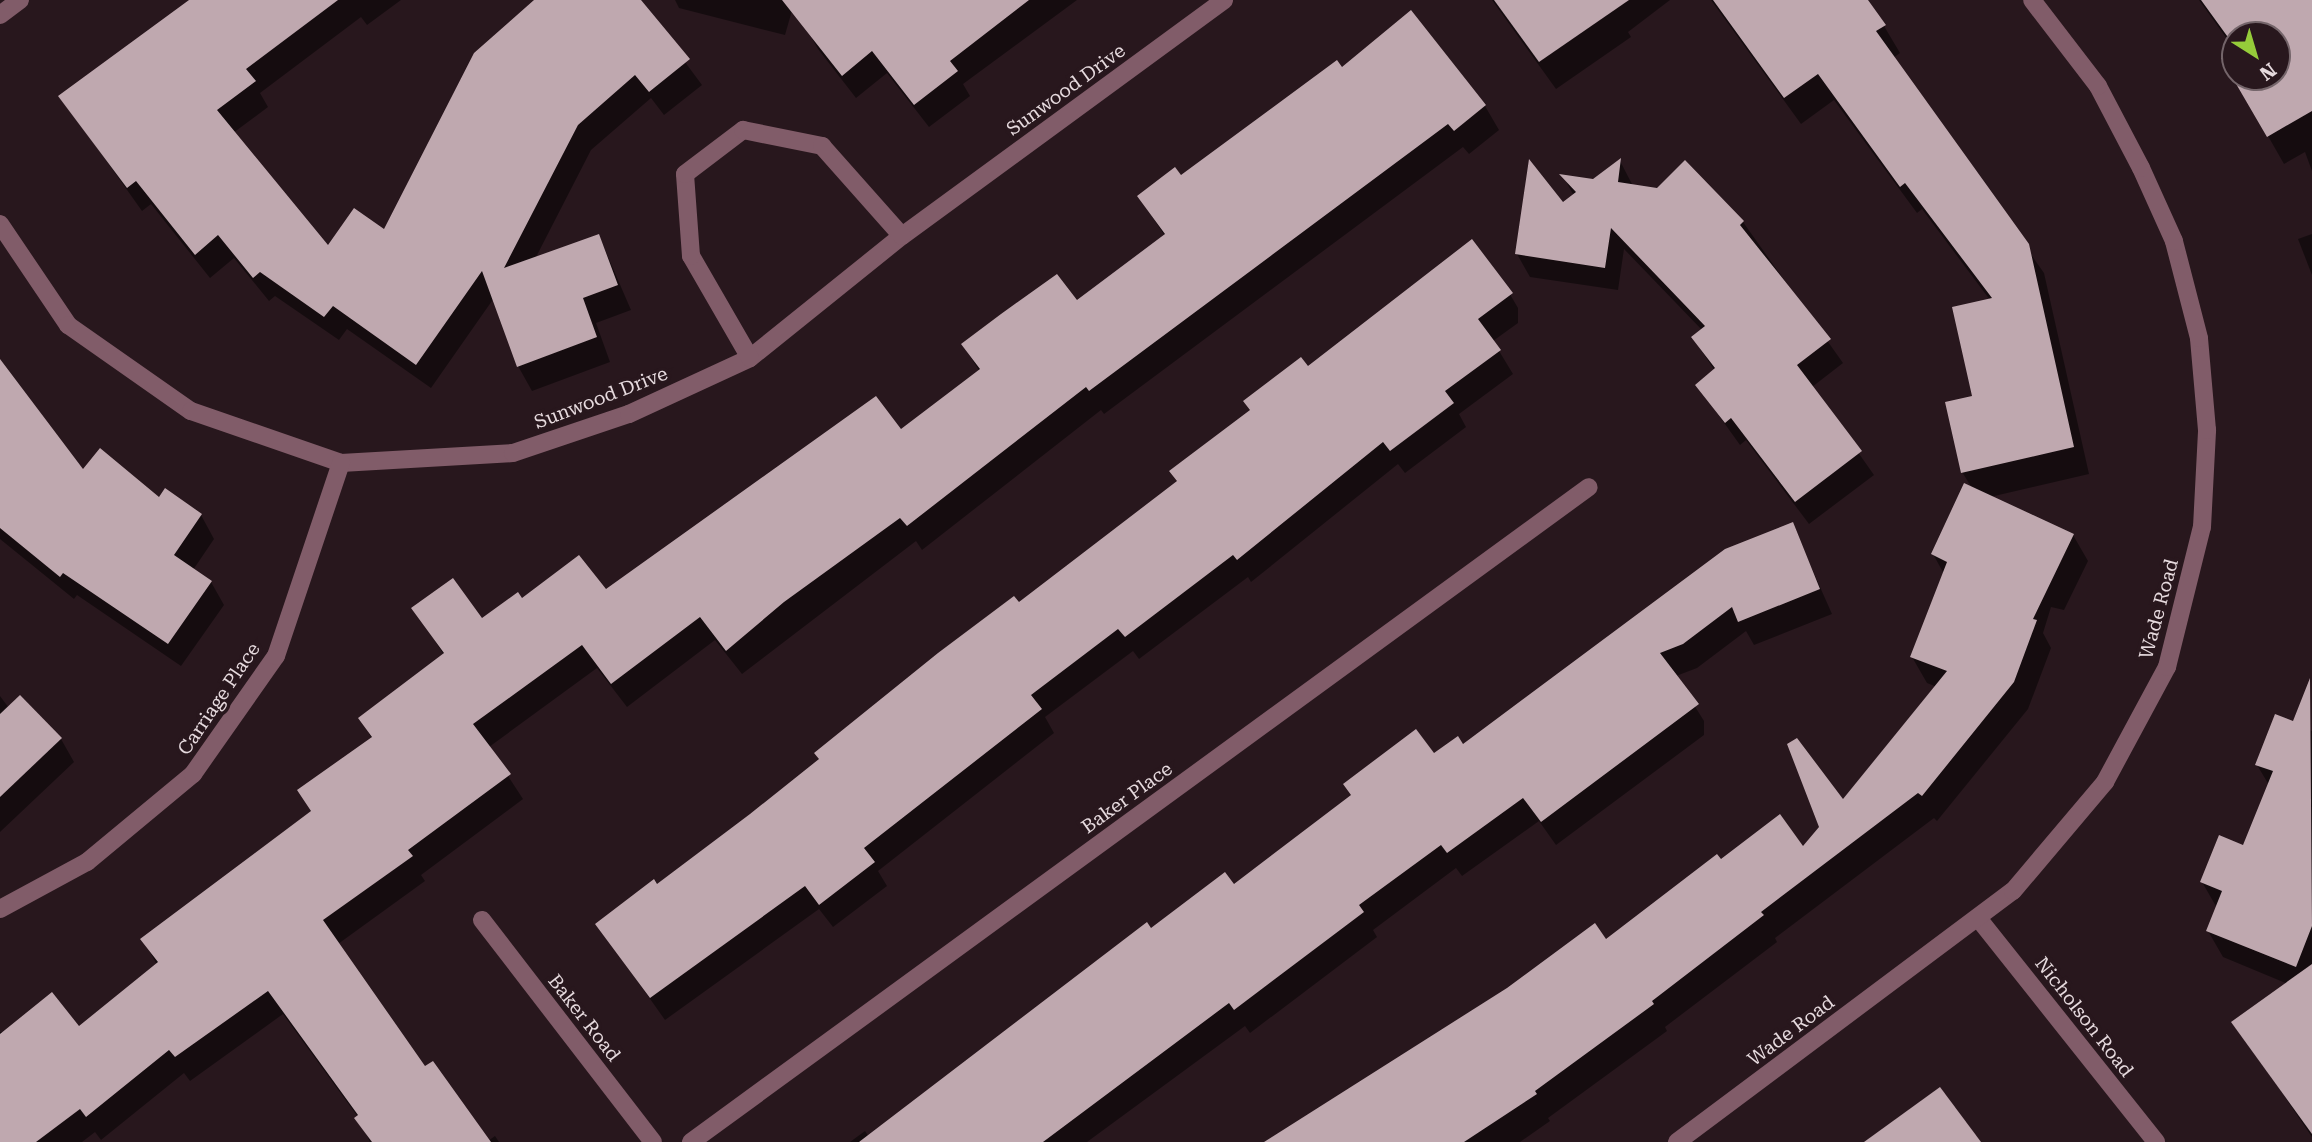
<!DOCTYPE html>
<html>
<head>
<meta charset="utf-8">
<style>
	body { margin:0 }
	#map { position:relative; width:2312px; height:1142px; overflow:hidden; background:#28171d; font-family:"Roboto Serif",serif }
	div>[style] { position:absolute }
	.shadow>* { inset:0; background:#0007 }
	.building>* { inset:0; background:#bfa8af }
	.minor>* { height:18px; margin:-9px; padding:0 9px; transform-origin:9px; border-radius:9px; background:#815c69 }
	span { translate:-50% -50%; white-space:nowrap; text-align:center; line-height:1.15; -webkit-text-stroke:7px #28171d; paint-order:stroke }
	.street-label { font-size:19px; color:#e6dade }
	.north { position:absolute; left:2221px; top:21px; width:70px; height:70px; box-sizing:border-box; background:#28171d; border:2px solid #74656a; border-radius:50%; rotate:143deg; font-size:19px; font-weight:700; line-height:28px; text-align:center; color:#e6dade }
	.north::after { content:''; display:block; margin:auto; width:24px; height:32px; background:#95cc3a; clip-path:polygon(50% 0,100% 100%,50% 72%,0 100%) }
</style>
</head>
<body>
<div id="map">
	<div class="shadow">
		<div style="clip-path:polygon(192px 0,401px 0,367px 25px,361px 17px,260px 93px,268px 107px,233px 133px,328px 248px,384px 231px,537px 0,639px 0,702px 85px,664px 115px,651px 98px,591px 150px,535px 259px,599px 236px,631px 310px,596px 323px,610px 362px,532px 391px,518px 366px,494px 298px,431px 388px,347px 329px,339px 340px,275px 296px,269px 301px,234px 258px,210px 278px,151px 204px,142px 211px,61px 97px)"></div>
		<div style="clip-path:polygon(675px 0,795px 0,785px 35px,679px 8px)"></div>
		<div style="clip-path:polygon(838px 0,1077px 0,963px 84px,970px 96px,929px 127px,887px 73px,856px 98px,818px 49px,805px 26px)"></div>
		<div style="clip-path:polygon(1492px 0,1670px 0,1628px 32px,1631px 37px,1556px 89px)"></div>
		<div style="clip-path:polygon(1711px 0,1866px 0,1884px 26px,1900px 53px,1893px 58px,2044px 273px,2089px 474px,1990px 497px,2073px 535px,2088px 561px,2064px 610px,2051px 607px,2043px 633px,2051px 648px,2028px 709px,1937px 821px,1934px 818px,1775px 938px,1777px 942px,1665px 1027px,1667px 1031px,1548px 1118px,1550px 1121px,1520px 1142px,1267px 1142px,1606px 941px,1721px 861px,1803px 849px,1937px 687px,1927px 683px,1912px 657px,1944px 574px,1933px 554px,1972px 488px,1962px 472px,1990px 300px,1922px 209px,1917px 213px,1834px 100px,1801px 124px)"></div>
		<div style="clip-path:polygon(2199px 0,2312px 0,2312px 171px,2305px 152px,2284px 164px,2224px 59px,2235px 52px,2235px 77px,2277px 77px,2277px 35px,2235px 35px,2235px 50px)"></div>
		<div style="clip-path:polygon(1341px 69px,1485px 106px,1499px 130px,1469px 154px,1463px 147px,1104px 414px,1101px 410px,922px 550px,916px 541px,742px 674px,715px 640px,627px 707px,597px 668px,489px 747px,523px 799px,421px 875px,425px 881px,338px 944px,425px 1069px,488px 1141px,495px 1136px,499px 1142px,370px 1142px,358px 1117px,283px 1014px,190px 1081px,184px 1073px,101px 1140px,95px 1132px,82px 1142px,0 1142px,0 1032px,79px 1029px,157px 965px,143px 939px,312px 813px,299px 791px,372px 739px,361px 718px,444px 655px,414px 608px,482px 621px,522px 600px,605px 592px,900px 431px,980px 372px,963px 345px,1077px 303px,1165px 236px,1139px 197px,1181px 177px)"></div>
		<div style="clip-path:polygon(1620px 161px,1633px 186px,1743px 222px,1843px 363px,1812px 387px,1874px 475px,1809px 524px,1746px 440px,1740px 445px,1697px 385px,1715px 371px,1693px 338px,1702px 330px,1624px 249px,1618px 290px,1530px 277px,1517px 254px,1574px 196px,1563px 176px,1594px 181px)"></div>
		<div style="clip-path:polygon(2312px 234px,2312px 275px,2298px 239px)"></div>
		<div style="clip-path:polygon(1504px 284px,1518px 308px,1518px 323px,1493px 341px,1513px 374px,1459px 414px,1466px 427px,1405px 473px,1398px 464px,1251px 582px,1248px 577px,1139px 659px,1133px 651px,1045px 717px,1054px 733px,878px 871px,887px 886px,833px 927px,819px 909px,665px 1020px,597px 924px,657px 887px,1178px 482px,1308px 368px)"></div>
		<div style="clip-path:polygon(0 400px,83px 471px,201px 515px,214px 539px,193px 570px,211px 582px,224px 605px,181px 666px,77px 595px,74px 599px,0 539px)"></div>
		<div style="clip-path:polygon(1792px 524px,1832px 614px,1754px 645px,1746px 631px,1697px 668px,1676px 676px,1704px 721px,1704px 735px,1556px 845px,1539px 821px,1462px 876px,1456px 868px,1373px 930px,1377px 937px,1250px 1033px,1245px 1026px,1087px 1142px,850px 1142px,865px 1131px,869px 1137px,1150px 930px,1233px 886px,1434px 756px,1463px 747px)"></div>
		<div style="clip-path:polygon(0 696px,9px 708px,20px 697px,61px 739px,74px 762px,0 832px)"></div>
		<div style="clip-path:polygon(2276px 716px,2312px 731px,2312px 1137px,2234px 1022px,2288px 984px,2223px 957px,2208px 931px,2217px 908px,2202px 882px,2244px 847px,2269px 785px,2257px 765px)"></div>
	</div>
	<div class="building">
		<div style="clip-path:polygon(189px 0,338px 0,246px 69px,256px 81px,217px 110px,328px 245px,354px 208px,384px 229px,474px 53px,534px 0,641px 0,690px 59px,649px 92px,635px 75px,578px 125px,504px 268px,599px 234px,618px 285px,583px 298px,597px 337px,517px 367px,482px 271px,416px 365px,333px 306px,324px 317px,260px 272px,253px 278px,218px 235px,195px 255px,136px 181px,127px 188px,58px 96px)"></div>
		<div style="clip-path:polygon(782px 0,1029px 0,950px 61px,958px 71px,914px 105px,872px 51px,842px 76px)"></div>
		<div style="clip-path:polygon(1494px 0,1629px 0,1539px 62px)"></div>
		<div style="clip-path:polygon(1713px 0,1868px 0,1886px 25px,1876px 31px,2029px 244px,2074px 447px,1961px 473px,1945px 402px,1972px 396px,1952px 307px,1992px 298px,1905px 183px,1900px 187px,1818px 74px,1784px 98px)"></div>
		<div style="clip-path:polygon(2201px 0,2312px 0,2312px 111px,2267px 137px,2221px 58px,2235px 50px,2235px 77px,2277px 77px,2277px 35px,2235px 35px,2235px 47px)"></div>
		<div style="clip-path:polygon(1411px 10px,1486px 105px,1454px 131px,1448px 124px,1089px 391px,1086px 387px,907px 526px,900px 518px,784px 602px,726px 651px,700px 617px,611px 684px,582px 645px,473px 724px,511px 774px,408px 850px,413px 856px,323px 920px,425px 1066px,433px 1061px,491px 1142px,372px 1142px,354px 1118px,358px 1115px,268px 991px,175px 1057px,169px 1050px,86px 1117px,80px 1109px,36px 1142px,0 1142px,0 1034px,52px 992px,79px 1026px,158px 962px,140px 939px,311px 811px,297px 790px,372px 737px,358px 718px,444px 653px,411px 608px,453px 578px,482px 618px,518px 592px,522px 598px,579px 555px,606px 589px,876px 396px,901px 429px,980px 369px,961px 344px,1001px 314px,1057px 274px,1077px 300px,1165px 234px,1137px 196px,1175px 167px,1181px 175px,1337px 60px,1342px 67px)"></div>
		<div style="clip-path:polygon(1621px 158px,1618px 182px,1657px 188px,1685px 160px,1744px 221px,1740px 225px,1831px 339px,1797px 365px,1862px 451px,1795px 502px,1731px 418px,1725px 423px,1695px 385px,1715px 368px,1691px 337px,1705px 326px,1611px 228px,1605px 268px,1515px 254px,1529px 159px,1563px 202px,1576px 192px,1559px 174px,1593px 179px)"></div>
		<div style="clip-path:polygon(1472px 239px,1513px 293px,1478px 319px,1501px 350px,1445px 391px,1454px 403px,1390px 451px,1383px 442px,1237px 560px,1233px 555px,1125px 637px,1118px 629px,1031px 695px,1042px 709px,864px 848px,875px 862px,819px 905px,805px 886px,650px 998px,595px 924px,654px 879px,657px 884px,750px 814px,819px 759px,814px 753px,938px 653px,1014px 596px,1019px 602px,1177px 481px,1169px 471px,1250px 410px,1243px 401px,1301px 357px,1308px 366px)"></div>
		<div style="clip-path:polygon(0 359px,83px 469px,100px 448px,159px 497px,165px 488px,202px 514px,174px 555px,212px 581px,168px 644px,63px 573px,60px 577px,0 528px)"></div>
		<div style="clip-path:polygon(1964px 483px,2074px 534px,2033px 619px,2037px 620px,2014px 682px,1922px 796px,1918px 793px,1761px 912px,1764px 915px,1652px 1001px,1654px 1004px,1535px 1091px,1537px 1094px,1464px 1142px,1264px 1142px,1507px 988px,1595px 923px,1606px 939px,1717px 854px,1721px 859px,1780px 814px,1803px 846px,1819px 827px,1787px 744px,1797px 738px,1843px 799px,1947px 671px,1910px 657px,1947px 562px,1931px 554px)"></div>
		<div style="clip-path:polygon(1793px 522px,1820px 589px,1738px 622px,1732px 607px,1683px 644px,1660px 653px,1699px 704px,1541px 822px,1523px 798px,1447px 853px,1441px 845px,1359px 905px,1364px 912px,1234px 1010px,1229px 1003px,1043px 1142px,859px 1142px,1147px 922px,1151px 928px,1225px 872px,1234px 884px,1351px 795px,1343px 784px,1416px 729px,1434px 753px,1458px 736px,1463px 744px,1725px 549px)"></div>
		<div style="clip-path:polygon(2310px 678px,2312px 926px,2296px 967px,2206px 931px,2222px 891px,2200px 882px,2219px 835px,2243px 845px,2273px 771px,2255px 765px,2275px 714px,2293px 721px)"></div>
		<div style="clip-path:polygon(20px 695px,62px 738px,0 797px,0 714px)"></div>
		<div style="clip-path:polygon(2312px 964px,2312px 1134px,2231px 1022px)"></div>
		<div style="clip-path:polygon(1940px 1087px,1981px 1142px,1864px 1142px)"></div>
	</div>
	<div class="minor">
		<div style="left:0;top:15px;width:25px;rotate:-37deg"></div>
		<div style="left:0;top:224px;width:122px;rotate:56deg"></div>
		<div style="left:68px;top:325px;width:150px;rotate:35deg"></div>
		<div style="left:191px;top:411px;width:159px;rotate:19.1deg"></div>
		<div style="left:341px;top:463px;width:172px;rotate:-3.3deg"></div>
		<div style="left:513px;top:453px;width:122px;rotate:-18.6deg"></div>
		<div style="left:629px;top:414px;width:133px;rotate:-24.8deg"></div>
		<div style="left:750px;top:358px;width:195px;rotate:-38.8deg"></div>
		<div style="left:902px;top:236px;width:399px;rotate:-36.2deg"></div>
		<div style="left:750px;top:358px;width:118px;rotate:-120deg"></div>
		<div style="left:691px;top:256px;width:82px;rotate:-94.2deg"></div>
		<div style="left:685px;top:174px;width:73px;rotate:-37.2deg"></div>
		<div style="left:743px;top:130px;width:81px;rotate:11.4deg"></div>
		<div style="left:822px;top:146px;width:120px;rotate:48.4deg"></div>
		<div style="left:0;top:909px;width:99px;rotate:-28.4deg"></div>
		<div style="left:87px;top:862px;width:138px;rotate:-39.7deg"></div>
		<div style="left:193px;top:774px;width:144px;rotate:-54.9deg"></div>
		<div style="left:276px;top:656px;width:204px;rotate:-71.4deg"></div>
		<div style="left:1978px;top:918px;width:286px;rotate:51.5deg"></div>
		<div style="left:482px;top:920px;width:280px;rotate:52.4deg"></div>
		<div style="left:691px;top:1142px;width:1111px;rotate:-36.11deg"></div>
		<div style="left:1677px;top:1142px;width:419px;rotate:-36.8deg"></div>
		<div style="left:2013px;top:891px;width:143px;rotate:-49.8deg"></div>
		<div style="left:2105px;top:782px;width:131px;rotate:-61.7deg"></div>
		<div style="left:2167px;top:667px;width:144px;rotate:-76deg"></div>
		<div style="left:2202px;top:527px;width:97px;rotate:-87deg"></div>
		<div style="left:2207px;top:430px;width:92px;rotate:-95deg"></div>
		<div style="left:2199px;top:338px;width:100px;rotate:-104.5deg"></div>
		<div style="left:2174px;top:241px;width:80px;rotate:-114.3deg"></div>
		<div style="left:2141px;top:168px;width:93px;rotate:-117.7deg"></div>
		<div style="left:2098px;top:86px;width:108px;rotate:-127.5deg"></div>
	</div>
	<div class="street-label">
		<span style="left:1066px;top:90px;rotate:-36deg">Sunwood Drive</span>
		<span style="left:601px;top:398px;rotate:-21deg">Sunwood Drive</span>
		<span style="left:2159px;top:609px;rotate:-75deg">Wade Road</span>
		<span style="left:219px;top:699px;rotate:-56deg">Carriage Place</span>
		<span style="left:1127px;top:798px;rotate:-36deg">Baker Place</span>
		<span style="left:2084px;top:1017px;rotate:52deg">Nicholson Road</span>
		<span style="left:584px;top:1018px;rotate:52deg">Baker Road</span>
		<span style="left:1791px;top:1031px;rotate:-37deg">Wade Road</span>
	</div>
	<div class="north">N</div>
</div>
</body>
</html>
